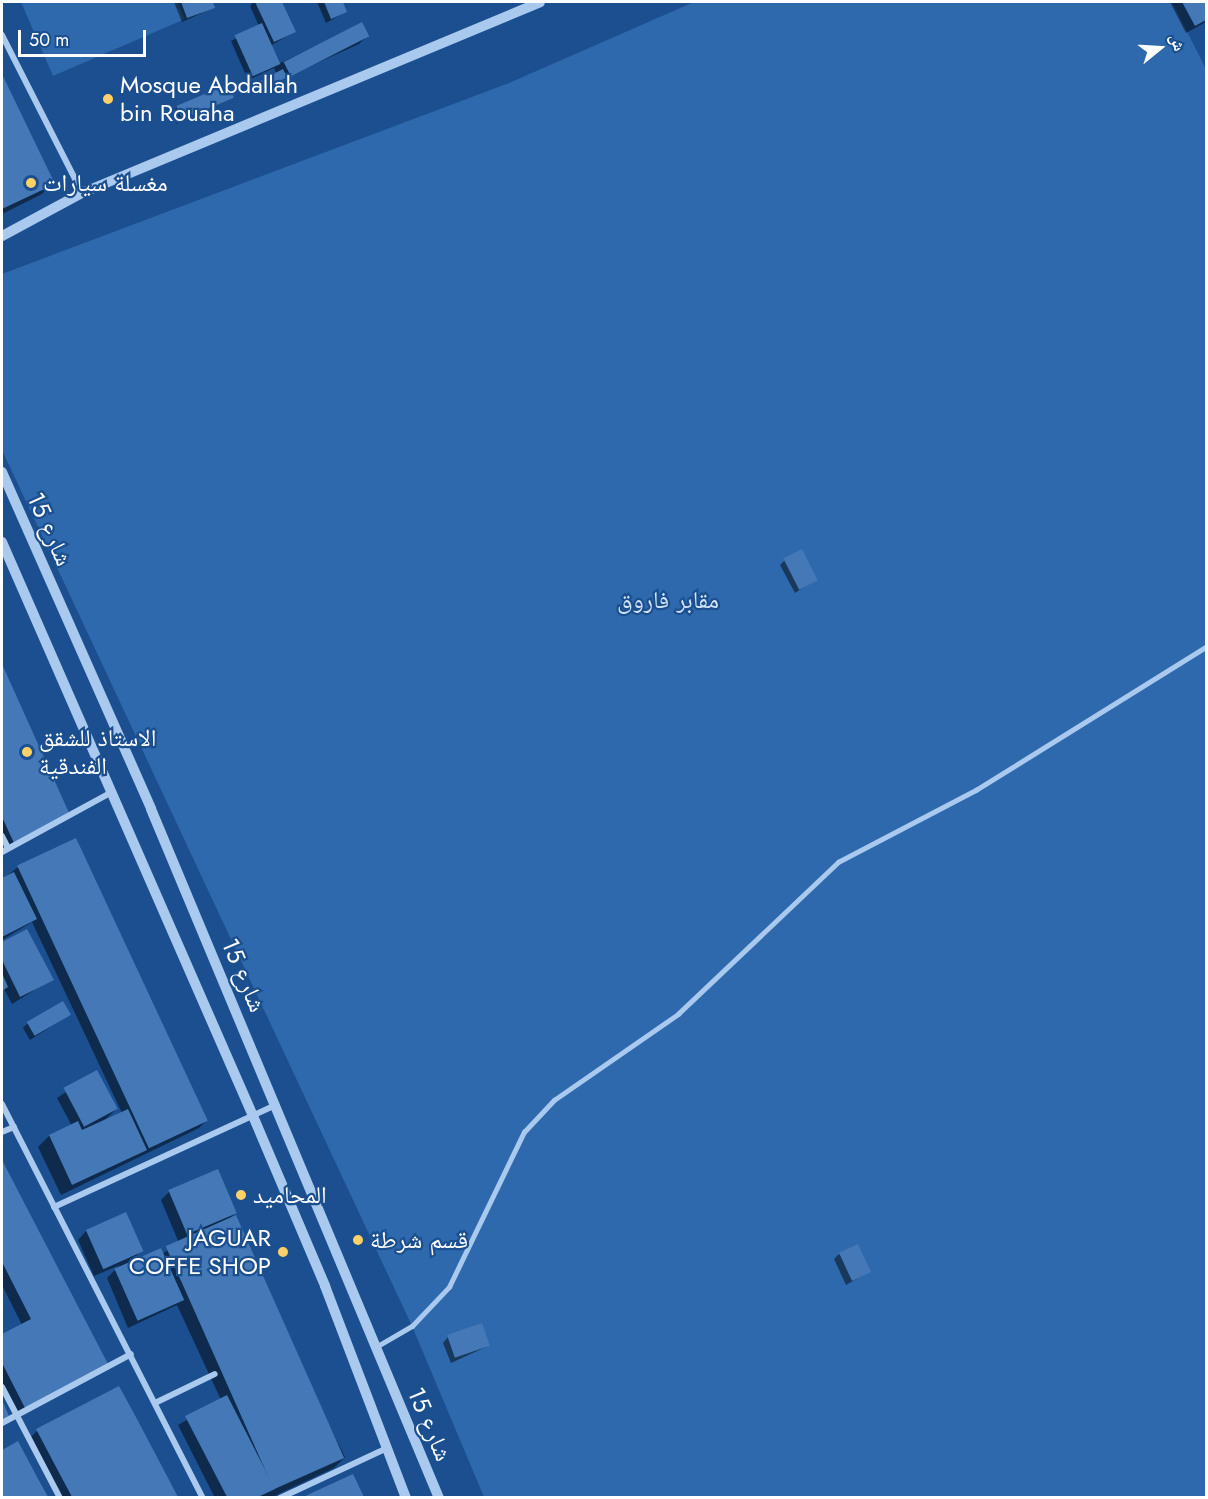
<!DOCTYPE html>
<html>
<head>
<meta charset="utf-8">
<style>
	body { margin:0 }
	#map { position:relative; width:1208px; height:1499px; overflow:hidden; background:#1b4f8f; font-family:Jost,"Noto Naskh Arabic",sans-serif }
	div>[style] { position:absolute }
	.green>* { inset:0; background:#2e69ad }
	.shadow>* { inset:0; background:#0007 }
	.building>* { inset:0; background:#4478b7; transform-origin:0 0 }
	.service>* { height:4.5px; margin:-2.25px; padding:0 2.25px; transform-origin:2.25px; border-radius:2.25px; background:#a9c9ee }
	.minor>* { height:6px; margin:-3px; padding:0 3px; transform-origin:3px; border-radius:3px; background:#a9c9ee }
	.tertiary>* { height:10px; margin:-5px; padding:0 5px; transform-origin:5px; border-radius:5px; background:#a9c9ee }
	.dots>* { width:16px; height:16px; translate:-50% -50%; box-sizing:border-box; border:3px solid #1b4f8f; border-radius:50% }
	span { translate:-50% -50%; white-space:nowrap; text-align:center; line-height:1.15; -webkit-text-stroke:4.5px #1b4f8f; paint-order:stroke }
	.poi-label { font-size:24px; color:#fff }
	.left { translate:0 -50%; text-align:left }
	.right { translate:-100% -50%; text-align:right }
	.street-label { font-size:24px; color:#fff }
	.park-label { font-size:24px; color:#cfe3fa }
	.frame { position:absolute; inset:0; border:3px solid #fff; pointer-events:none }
	.north { position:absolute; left:1130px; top:18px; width:60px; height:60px; -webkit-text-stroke:4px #1b4f8f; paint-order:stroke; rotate:72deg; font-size:16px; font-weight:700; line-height:24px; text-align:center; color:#fff }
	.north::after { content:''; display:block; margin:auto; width:21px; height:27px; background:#fff; clip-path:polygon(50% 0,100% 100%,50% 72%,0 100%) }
	.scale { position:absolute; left:18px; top:30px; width:128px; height:27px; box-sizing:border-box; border:3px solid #fff; border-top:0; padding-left:8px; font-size:18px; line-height:21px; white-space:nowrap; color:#fff; -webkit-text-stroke:4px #1b4f8f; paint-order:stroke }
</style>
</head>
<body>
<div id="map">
	<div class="green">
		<div style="clip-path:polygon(21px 2px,177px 2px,185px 19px,53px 76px)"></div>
		<div style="clip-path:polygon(694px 2px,1172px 2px,1206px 69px,1206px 1497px,484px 1497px,412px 1326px,2px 450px,2px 274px,509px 83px)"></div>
	</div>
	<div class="shadow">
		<div style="clip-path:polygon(174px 2px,211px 2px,213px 8px,182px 22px)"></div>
		<div style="clip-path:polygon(254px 2px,280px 2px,294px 32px,270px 46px,278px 64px,361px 24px,367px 36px,359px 44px,257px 90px,254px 83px,276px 73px,274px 68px,248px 80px,231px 41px,259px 26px,250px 6px)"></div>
		<div style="clip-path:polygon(317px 2px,341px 2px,345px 12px,326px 23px)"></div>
		<div style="clip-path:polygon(1170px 2px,1206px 2px,1206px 22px,1186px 33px)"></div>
		<div style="clip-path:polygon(2px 77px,53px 183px,42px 194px,2px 214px)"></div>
		<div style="clip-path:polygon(232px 98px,176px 124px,172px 112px,177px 107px)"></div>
		<div style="clip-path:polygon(785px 560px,816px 579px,795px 593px,780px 565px)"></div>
		<div style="clip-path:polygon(2px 667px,68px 815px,6px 850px,2px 841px)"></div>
		<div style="clip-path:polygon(18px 867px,207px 1120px,199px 1128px,61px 1195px,38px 1147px,49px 1136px,72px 1126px,57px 1098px,96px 1072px,116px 1109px,104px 1121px,122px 1113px,32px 922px,2px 940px,2px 880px)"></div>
		<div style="clip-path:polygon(26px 931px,52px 979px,12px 1004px,4px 989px,2px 992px,2px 944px)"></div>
		<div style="clip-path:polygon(69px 1015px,30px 1040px,23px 1028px,28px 1023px)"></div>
		<div style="clip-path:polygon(2px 1163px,106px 1364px,16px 1415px,2px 1387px,2px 1336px,22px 1325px,2px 1285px)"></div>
		<div style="clip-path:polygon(169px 1192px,236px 1213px,228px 1220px,345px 1457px,334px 1468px,270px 1498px,215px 1498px,178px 1425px,221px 1400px,177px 1305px,128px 1328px,107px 1278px,120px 1265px,94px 1276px,78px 1240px,86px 1231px,125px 1214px,141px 1251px,128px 1264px,162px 1254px,179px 1243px,161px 1200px)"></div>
		<div style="clip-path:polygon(839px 1254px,869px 1272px,846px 1285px,834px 1259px)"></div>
		<div style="clip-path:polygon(448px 1337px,488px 1346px,451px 1363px,443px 1343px)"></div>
		<div style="clip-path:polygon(119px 1388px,176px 1498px,59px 1498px,29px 1439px,37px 1431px)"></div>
		<div style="clip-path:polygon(18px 1443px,46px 1498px,2px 1498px,2px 1451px)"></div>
		<div style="clip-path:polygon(352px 1476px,362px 1498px,306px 1498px)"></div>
	</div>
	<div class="building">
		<div style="clip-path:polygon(181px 2px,213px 2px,215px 8px,187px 18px)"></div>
		<div style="clip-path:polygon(255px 2px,282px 2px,296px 32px,274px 42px)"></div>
		<div style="clip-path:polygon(324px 2px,343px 2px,347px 12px,331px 19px)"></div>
		<div style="clip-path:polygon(1182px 2px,1206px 2px,1206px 20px,1195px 26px)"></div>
		<div style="left:362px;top:22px;width:16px;height:88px;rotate:63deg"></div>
		<div style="left:262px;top:23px;width:45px;height:30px;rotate:66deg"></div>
		<div style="left:283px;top:69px;width:9px;height:29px;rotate:63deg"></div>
		<div style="clip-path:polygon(2px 74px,55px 184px,2px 209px)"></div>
		<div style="left:228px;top:84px;width:15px;height:56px;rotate:67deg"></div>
		<div style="left:802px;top:549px;width:35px;height:21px;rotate:63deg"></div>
		<div style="clip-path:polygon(2px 664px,70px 815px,14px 843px,2px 817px)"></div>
		<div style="left:76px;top:838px;width:312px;height:65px;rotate:65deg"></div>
		<div style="clip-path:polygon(14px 872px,37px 919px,2px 937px,2px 878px)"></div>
		<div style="clip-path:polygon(27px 929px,54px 980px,20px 997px,2px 960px,2px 942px)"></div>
		<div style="clip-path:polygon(2px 973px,8px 987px,2px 991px)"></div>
		<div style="left:63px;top:1001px;width:16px;height:42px;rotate:60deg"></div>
		<div style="left:97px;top:1070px;width:44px;height:38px;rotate:62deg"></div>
		<div style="clip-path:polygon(128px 1109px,147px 1150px,72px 1185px,49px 1135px,78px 1121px,82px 1130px)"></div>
		<div style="clip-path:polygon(2px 1160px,108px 1364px,25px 1408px,2px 1363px,2px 1334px,31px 1319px,2px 1262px)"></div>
		<div style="left:218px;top:1169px;width:48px;height:54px;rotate:67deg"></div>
		<div style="left:126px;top:1212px;width:43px;height:44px;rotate:66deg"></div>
		<div style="left:236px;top:1215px;width:266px;height:77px;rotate:66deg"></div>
		<div style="left:858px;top:1244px;width:31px;height:21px;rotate:65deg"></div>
		<div style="left:161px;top:1248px;width:57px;height:51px;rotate:66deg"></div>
		<div style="left:482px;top:1323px;width:24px;height:37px;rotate:71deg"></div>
		<div style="clip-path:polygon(119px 1386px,137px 1419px,178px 1497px,72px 1497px,56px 1467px,36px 1429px)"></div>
		<div style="clip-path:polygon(227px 1395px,275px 1489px,258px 1497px,227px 1497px,185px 1416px)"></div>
		<div style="clip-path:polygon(2px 1400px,9px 1416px,2px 1420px)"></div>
		<div style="clip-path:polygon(18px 1441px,36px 1475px,48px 1497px,2px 1497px,2px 1450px)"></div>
		<div style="clip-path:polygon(353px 1474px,364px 1497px,303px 1497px)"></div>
	</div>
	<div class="service">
		<div style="left:376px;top:1347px;width:42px;rotate:-30.3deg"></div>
		<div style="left:412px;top:1326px;width:54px;rotate:-46.5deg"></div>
		<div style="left:449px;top:1287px;width:172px;rotate:-64.2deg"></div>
		<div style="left:524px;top:1132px;width:44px;rotate:-46.8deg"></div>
		<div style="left:554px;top:1100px;width:151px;rotate:-34.7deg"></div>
		<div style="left:678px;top:1014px;width:221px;rotate:-43.5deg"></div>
		<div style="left:838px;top:862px;width:156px;rotate:-27.6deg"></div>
		<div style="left:976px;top:790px;width:271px;rotate:-31.9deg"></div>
	</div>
	<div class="minor">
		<div style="left:2px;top:35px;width:177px;rotate:63.1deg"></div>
		<div style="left:2px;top:836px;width:13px;rotate:63deg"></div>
		<div style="left:2px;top:852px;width:125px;rotate:-28.6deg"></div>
		<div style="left:2px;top:1104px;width:442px;rotate:63deg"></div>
		<div style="left:2px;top:1132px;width:13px;rotate:-23deg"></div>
		<div style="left:54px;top:1207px;width:244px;rotate:-24.7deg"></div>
		<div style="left:2px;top:1387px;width:125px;rotate:62.4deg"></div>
		<div style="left:157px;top:1402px;width:64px;rotate:-25.8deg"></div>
		<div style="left:2px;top:1423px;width:146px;rotate:-28.1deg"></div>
		<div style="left:280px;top:1498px;width:116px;rotate:-25deg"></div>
	</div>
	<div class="tertiary">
		<div style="left:2px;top:236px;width:91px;rotate:-28.3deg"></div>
		<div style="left:82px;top:193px;width:496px;rotate:-22.6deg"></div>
		<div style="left:2px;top:472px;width:368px;rotate:66.1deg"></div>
		<div style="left:151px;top:809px;width:747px;rotate:67.32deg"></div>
		<div style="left:2px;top:542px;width:626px;rotate:66.38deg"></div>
		<div style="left:253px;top:1116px;width:185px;rotate:67deg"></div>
		<div style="left:325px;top:1286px;width:227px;rotate:69.1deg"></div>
	</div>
	<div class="dots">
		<div style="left:108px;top:99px;background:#ffd166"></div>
		<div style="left:31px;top:183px;background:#ffd166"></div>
		<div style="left:27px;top:752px;background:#ffd166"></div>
		<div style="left:241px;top:1195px;background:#ffd166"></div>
		<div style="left:358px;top:1240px;background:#ffd166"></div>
		<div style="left:283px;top:1252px;background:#ffd166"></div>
	</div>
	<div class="poi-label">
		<span class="left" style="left:120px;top:99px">Mosque Abdallah<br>bin Rouaha</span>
		<span class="left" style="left:43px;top:183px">مغسلة سيارات</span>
		<span class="left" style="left:39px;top:752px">الاستاذ للشقق<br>الفندقية</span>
		<span class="left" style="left:253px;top:1195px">المحاميد</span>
		<span class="right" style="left:271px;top:1252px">JAGUAR<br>COFFE SHOP</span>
		<span class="left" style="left:370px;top:1240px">قسم شرطة</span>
	</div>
	<div class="street-label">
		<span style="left:50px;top:529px;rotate:66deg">شارع 15</span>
		<span style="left:244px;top:975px;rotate:67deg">شارع 15</span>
		<span style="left:430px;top:1424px;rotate:67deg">شارع 15</span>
	</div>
	<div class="park-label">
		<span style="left:668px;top:600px">مقابر فاروق</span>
	</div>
	<div class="frame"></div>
	<div class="north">ش</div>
	<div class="scale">50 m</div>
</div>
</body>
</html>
